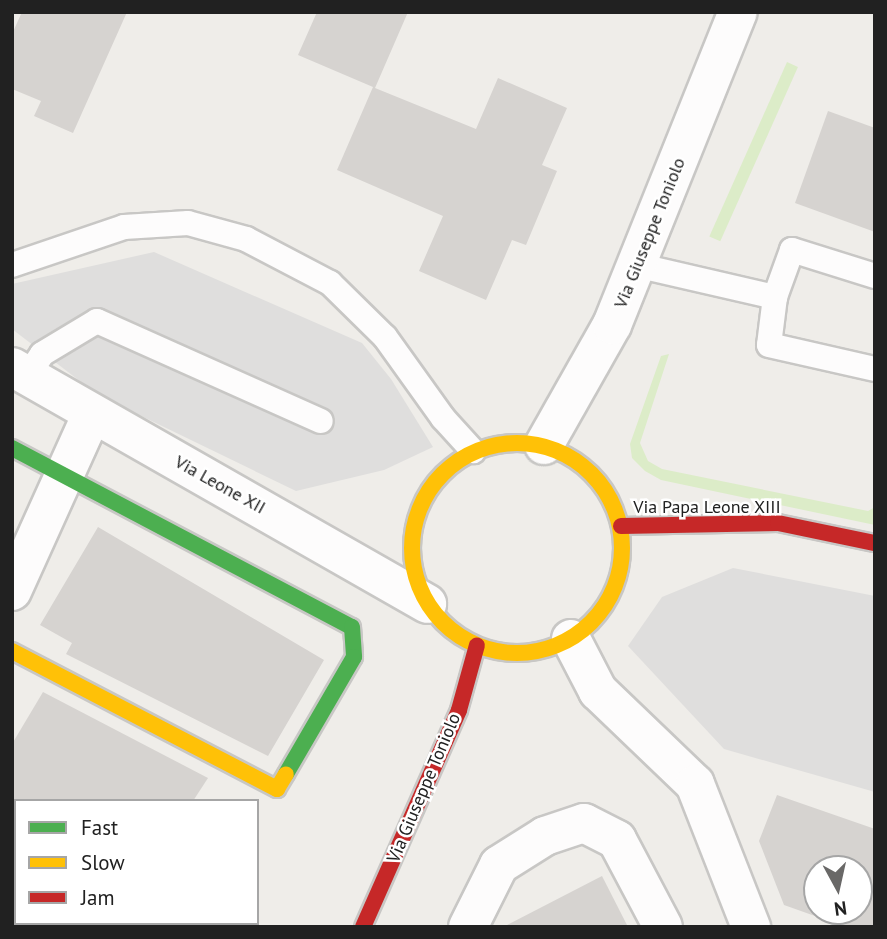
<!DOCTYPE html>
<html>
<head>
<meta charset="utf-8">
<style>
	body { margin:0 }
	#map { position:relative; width:887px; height:939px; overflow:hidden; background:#efede9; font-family:"PT Sans",sans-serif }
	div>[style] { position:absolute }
	.grass>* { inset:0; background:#dcecc8; transform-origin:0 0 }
	.parking>* { inset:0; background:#dfdedd }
	.building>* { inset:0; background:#d6d3d0 }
	.roads { filter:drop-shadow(2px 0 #c8c7c5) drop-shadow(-2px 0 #c8c7c5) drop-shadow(0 2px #c8c7c5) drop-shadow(0 -2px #c8c7c5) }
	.lane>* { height:24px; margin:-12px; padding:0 12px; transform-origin:12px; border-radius:12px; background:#fdfcfc }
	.street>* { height:38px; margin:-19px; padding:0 19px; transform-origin:19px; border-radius:19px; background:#fdfcfc }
	.fast>* { height:16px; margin:-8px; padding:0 8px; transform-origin:8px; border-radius:8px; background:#4caf50 }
	.slow>* { height:16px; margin:-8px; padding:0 8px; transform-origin:8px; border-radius:8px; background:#ffc107 }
	.slow>.ring { margin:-8px; padding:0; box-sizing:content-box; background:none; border:16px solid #ffc107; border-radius:50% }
	.jam>* { height:16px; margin:-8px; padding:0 8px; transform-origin:8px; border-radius:8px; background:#c62828 }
	span { translate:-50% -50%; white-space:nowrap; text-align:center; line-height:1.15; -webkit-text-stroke:5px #fff; paint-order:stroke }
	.street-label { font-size:18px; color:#212121 }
	.frame { position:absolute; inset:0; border:14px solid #212121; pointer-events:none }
	.legend { position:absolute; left:14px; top:799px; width:245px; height:126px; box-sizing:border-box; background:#fff; border:2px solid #a6a6a6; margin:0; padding:9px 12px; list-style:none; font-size:21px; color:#212121 }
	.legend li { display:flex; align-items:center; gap:14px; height:35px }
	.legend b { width:35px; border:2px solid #a6a6a6 }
	.north { position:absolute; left:803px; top:855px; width:70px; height:70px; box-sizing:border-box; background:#fff; border:2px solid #a6a6a6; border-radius:50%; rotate:172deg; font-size:19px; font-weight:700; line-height:28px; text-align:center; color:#212121 }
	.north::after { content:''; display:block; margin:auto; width:24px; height:32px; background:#696867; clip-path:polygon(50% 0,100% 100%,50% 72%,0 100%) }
</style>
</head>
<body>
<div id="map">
	<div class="grass">
		<div style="left:787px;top:62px;width:12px;height:191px;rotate:24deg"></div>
		<div style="clip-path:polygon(669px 354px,640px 443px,648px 461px,662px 469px,868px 511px,875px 507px,875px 525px,661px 480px,645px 471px,632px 458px,630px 444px,661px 356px)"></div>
	</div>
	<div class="parking">
		<div style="clip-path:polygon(154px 252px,362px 343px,391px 379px,433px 447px,384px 470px,296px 491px,98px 395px,12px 329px,12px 284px)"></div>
		<div style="clip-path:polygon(733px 568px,875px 596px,875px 792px,724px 749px,628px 646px,662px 597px)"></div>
	</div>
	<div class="building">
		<div style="clip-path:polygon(22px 12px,127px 12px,73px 133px,34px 116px,41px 101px,12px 89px,12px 34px)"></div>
		<div style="clip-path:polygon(317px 12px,408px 12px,375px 88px,476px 129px,498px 78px,567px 108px,542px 165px,557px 171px,526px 245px,512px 240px,486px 300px,419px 271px,443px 216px,337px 170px,373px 87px,298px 55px)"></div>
		<div style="clip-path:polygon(828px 111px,875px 128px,875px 232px,795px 203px)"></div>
		<div style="clip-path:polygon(98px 527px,324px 660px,268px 756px,66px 654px,72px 643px,40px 625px)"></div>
		<div style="clip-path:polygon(43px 692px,208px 778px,193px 801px,12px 801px,12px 744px)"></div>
		<div style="clip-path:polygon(evenodd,777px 795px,875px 829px,875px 927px,846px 927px,784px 905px,759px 841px,777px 795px,817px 869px,859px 869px,859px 911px,817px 911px,817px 869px)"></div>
		<div style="clip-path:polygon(602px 876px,628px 927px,503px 927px)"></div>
	</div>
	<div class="roads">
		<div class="lane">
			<div style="left:12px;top:265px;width:118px;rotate:-18.7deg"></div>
			<div style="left:124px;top:227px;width:64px;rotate:-3.6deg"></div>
			<div style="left:188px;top:223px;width:60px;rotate:15.4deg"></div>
			<div style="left:246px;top:239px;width:95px;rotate:27.6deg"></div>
			<div style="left:330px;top:283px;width:77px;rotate:44.5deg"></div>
			<div style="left:385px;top:337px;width:100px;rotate:54.4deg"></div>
			<div style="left:443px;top:418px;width:45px;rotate:47.7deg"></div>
			<div style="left:636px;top:265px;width:143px;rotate:13deg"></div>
			<div style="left:875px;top:276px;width:87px;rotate:-162.6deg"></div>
			<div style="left:792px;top:250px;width:50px;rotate:109.9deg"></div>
			<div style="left:775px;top:297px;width:48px;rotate:97.1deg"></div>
			<div style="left:769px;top:345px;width:109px;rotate:12.8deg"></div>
			<div style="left:28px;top:375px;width:25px;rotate:-56deg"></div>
			<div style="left:42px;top:354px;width:64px;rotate:-31deg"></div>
			<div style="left:97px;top:321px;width:245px;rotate:24.1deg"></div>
		</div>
		<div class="street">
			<div style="left:12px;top:367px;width:478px;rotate:29.7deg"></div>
			<div style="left:544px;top:445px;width:138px;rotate:-60.5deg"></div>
			<div style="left:612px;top:325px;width:337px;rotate:-68.1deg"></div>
			<div style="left:12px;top:591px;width:194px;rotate:-65.7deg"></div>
			<div style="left:571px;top:639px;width:59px;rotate:62.6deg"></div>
			<div style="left:598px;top:691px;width:134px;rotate:43.8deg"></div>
			<div style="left:695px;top:784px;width:154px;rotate:68.6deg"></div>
			<div style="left:468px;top:927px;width:69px;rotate:-63.4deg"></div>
			<div style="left:499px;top:865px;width:54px;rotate:-32.2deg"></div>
			<div style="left:545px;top:836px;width:41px;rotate:-18.4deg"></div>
			<div style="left:584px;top:823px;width:37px;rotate:27deg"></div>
			<div style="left:617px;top:840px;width:98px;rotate:62.1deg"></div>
		</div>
		<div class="fast">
			<div style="left:12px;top:448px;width:384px;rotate:27.8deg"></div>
			<div style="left:352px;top:627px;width:30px;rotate:86deg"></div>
			<div style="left:354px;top:657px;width:135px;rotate:120.2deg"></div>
		</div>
		<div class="slow">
			<div class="ring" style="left:412px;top:443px;width:194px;height:194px"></div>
			<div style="left:12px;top:651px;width:299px;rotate:27.5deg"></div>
			<div style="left:277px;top:789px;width:17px;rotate:-59deg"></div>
		</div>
		<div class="jam">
			<div style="left:621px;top:526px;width:157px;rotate:-1.1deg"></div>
			<div style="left:778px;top:523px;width:99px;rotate:11.7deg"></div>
			<div style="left:363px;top:927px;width:237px;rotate:-66.1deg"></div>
			<div style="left:459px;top:710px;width:67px;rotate:-74.5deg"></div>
		</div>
	</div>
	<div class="street-label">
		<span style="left:650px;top:233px;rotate:-68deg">Via Giuseppe Toniolo</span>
		<span style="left:220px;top:485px;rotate:29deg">Via Leone XII</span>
		<span style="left:707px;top:507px">Via Papa Leone XIII</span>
		<span style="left:424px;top:788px;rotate:-67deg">Via Giuseppe Toniolo</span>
	</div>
	<div class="frame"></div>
	<ul class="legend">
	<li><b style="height:9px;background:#4caf50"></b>Fast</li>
	<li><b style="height:9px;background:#ffc107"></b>Slow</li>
	<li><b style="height:9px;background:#c62828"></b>Jam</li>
	</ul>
	<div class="north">N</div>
</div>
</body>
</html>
